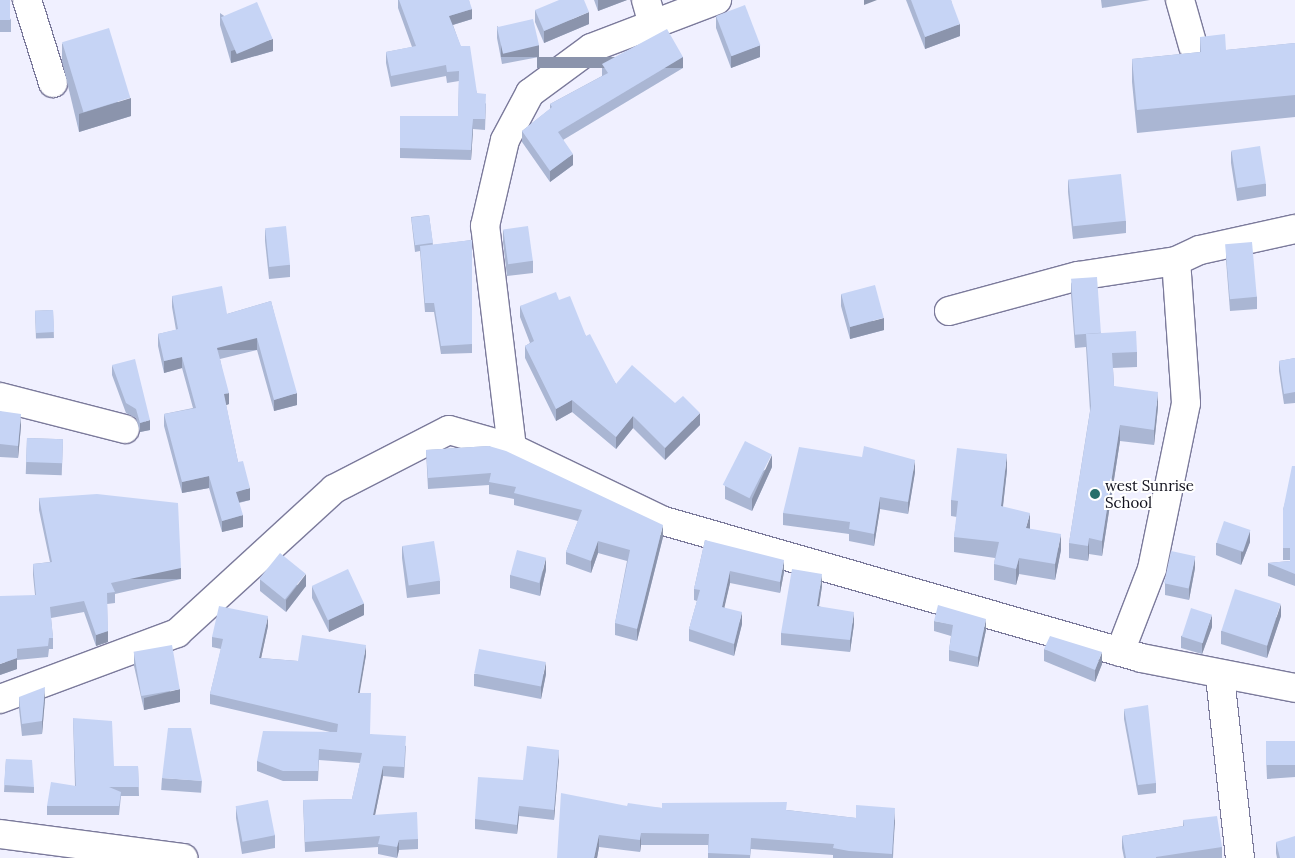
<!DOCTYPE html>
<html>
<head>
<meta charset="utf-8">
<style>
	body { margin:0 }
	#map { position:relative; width:1295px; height:858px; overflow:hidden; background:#f0f0ff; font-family:Lora,serif }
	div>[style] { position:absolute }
	.roads { filter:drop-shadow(1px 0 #7b7a9b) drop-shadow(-1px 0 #7b7a9b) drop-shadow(0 1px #7b7a9b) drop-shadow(0 -1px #7b7a9b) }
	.minor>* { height:28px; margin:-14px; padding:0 14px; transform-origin:14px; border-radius:14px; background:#fff }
	.wall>* { inset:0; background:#aab6d3; transform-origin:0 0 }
	.shaded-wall>* { inset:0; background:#8b94ac; transform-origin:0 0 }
	.building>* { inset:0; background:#c6d4f5; transform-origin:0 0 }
	.dots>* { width:14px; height:14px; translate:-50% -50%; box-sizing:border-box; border:2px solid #fff; border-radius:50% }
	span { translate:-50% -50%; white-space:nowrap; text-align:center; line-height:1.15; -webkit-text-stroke:4px #fff; paint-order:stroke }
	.poi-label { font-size:15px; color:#10101c }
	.left { translate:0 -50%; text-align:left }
</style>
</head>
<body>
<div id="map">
	<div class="roads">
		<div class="minor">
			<div style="left:27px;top:0;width:87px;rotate:72.6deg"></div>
			<div style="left:646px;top:0;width:25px;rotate:74deg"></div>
			<div style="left:1180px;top:0;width:48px;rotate:74.2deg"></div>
			<div style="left:949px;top:311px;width:134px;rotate:-15.2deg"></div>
			<div style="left:1078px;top:276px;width:99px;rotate:-8.7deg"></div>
			<div style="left:0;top:397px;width:129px;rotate:14.4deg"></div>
			<div style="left:512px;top:448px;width:224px;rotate:-96.9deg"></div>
			<div style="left:485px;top:226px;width:88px;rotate:-76.9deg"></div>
			<div style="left:505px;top:140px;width:53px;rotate:-62deg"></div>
			<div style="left:530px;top:93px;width:76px;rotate:-36.4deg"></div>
			<div style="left:591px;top:48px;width:135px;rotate:-20.9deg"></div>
			<div style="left:1120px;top:652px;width:89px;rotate:-68.9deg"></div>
			<div style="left:1152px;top:569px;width:169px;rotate:-78.4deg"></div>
			<div style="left:1186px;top:403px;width:142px;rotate:-94deg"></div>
			<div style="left:1176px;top:261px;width:26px;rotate:-25deg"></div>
			<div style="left:1200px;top:250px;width:97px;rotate:-12.5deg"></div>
			<div style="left:1220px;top:677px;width:182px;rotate:83.7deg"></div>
			<div style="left:0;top:699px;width:189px;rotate:-20.4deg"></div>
			<div style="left:177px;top:633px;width:213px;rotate:-42.5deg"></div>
			<div style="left:334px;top:489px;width:129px;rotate:-27.2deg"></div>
			<div style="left:449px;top:430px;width:66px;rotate:15.9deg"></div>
			<div style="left:512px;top:448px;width:169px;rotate:25.7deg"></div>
			<div style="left:664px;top:521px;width:496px;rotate:16deg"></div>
			<div style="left:1141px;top:658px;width:157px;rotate:11deg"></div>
			<div style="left:0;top:834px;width:185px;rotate:7.5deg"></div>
		</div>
	</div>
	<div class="wall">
		<div style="clip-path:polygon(0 0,11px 20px,11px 32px,0 32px)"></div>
		<div style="clip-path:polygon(398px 0,469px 0,472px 19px,453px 25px,477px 93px,486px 104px,485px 130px,473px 129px,471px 160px,400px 158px,400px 116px,458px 116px,459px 81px,447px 83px,446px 76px,391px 87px,386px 63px,386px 52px,412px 47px,398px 8px)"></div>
		<div style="clip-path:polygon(594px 0,627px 0,598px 11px)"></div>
		<div style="clip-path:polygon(906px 0,951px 0,960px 36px,925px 49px)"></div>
		<div style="clip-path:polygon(1101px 0,1150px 0,1102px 8px)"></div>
		<div style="clip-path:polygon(535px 10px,589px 24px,544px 43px,535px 22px)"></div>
		<div style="clip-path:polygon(220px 13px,273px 51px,231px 63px,220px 25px)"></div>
		<div style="clip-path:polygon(716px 16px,760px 57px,731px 68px,716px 28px)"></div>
		<div style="clip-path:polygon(497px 26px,539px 57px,502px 64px,497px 38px)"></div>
		<div style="clip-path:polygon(1200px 37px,1226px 50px,1295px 43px,1295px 117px,1137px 133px,1132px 82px,1132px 59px,1200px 52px)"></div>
		<div style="clip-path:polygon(62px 43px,131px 116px,79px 132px,62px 61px)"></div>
		<div style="clip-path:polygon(602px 64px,683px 68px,563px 140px,573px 165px,550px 182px,522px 142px,522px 131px,550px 109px,550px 104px,602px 76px)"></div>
		<div style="clip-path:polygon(1231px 151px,1266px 184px,1266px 196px,1237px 201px,1231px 163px)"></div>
		<div style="clip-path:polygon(1068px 180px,1126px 221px,1126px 233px,1073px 239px,1068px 192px)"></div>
		<div style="clip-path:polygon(429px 215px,433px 245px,472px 240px,472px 353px,441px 354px,434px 312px,425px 312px,420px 251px,415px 252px,411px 217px)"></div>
		<div style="clip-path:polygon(265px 229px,290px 265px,290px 277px,269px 279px,265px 241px)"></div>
		<div style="clip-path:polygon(503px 230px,533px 261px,533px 273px,507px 276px,503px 242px)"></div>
		<div style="clip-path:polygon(1226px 248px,1257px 297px,1257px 309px,1230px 311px,1226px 260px)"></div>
		<div style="clip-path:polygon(1071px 282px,1101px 333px,1137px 352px,1137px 367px,1113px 368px,1114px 386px,1158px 407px,1154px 445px,1120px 441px,1102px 556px,1089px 554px,1088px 561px,1069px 558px,1069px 543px,1090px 411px,1086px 347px,1075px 348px,1071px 294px)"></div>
		<div style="clip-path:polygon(841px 294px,884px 330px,850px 339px,841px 306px)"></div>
		<div style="clip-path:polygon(172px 296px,227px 314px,271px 301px,297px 405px,274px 411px,257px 350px,220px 359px,229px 404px,226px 405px,238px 462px,250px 500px,239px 503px,243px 527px,222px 532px,209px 488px,182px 493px,164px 426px,164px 414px,193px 408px,182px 368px,164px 373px,158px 346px,158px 334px,176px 330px,172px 307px)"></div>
		<div style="clip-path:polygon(559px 300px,586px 336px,616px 384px,700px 425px,665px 460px,633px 428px,616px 449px,572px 412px,556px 421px,525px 358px,525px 346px,530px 343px,520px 317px,520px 306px)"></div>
		<div style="left:53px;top:310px;width:28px;height:18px;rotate:88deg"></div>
		<div style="clip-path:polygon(1295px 358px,1295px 403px,1284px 404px,1279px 371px,1279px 361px)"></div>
		<div style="clip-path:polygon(112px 365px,150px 430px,140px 432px,136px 418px,126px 413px,112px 375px)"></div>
		<div style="clip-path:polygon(0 411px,21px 426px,18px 458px,0 457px)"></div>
		<div style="left:27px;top:438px;width:36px;height:36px;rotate:2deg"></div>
		<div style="clip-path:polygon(489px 446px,663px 537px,637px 641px,615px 635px,615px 623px,627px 561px,598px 553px,591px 573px,566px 564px,566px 552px,578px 521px,514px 505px,514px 499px,489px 494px,489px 485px,428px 489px,426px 450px)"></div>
		<div style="clip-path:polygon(1295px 466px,1295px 586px,1268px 576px,1268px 563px,1290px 561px,1290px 560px,1283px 560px,1283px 510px)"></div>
		<div style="clip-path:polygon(772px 467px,752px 511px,725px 499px,725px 486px)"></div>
		<div style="clip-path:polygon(1007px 470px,1003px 507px,1030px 529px,1061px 550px,1055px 580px,1019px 574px,1016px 585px,994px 580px,994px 564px,995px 558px,954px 552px,954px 537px,957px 517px,951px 516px,951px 500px)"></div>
		<div style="clip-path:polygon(915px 472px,908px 514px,880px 509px,874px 546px,849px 541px,849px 534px,783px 525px,783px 513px)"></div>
		<div style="clip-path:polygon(39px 498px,181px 579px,115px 594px,115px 603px,107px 604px,108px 642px,96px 646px,84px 612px,51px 618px,53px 638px,53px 649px,49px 649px,48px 657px,17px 660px,17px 669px,0 675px,35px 595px,33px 575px,33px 564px,50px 562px,39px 510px)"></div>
		<div style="clip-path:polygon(705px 540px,784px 572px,780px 593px,730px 583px,724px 607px,742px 624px,734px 656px,689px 641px,689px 629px,697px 601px,694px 600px,694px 589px)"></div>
		<div style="clip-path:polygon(1250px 542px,1241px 565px,1216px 555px,1216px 543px)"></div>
		<div style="clip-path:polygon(402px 546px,440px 581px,440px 594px,407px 598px,402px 558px)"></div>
		<div style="clip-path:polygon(1195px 568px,1189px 600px,1165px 595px,1165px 583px)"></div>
		<div style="clip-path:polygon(546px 570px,540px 596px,510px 588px,510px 575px)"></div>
		<div style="clip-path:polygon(260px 579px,306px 586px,286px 612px,260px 591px)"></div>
		<div style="clip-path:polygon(312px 586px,364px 615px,329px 632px,312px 598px)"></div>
		<div style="clip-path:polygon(822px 586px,819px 606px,854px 624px,850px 652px,781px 645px,781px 633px)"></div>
		<div style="clip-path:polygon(1281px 616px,1267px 658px,1221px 644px,1221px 631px)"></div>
		<div style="clip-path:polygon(934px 621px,986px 630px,978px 667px,949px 661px,949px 650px,951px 636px,934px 631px)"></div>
		<div style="clip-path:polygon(268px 626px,261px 658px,298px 661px,366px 655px,359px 693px,370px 734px,406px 746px,404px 778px,383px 776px,375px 815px,418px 839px,418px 849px,399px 850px,397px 858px,378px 854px,378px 847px,305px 852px,303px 800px,352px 799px,360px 763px,319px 760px,318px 781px,283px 781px,257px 771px,257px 761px,330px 732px,210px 704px,210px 694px,221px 649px,212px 647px,212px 637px)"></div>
		<div style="clip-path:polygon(1212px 627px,1202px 654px,1181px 648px,1181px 636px)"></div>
		<div style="clip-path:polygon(1044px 649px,1102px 664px,1095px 682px,1044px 661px)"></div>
		<div style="clip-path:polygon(134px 653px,180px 702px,144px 710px,134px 666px)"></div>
		<div style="clip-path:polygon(474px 674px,546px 674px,541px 699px,474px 686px)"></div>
		<div style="clip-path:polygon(19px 697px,45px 699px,42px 734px,22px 736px,19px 709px)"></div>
		<div style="clip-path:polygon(1124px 709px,1156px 783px,1156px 793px,1138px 795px,1124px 719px)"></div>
		<div style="clip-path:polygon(73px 718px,114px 766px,138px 766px,139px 796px,121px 796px,119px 815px,47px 815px,47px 806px,75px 786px)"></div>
		<div style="clip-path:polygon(1295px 741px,1295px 777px,1267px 779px,1266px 755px,1266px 743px)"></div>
		<div style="clip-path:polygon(6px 759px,34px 787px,34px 793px,4px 792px)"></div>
		<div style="clip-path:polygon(559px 759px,554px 820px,519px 816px,517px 834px,475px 829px,475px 819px,523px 780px)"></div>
		<div style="left:162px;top:778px;width:40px;height:12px;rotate:4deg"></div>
		<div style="clip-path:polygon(236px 806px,275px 835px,275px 848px,242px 854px,236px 818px)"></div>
		<div style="clip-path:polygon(627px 806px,662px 808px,787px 810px,856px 818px,895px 820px,893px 858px,833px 858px,833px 855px,751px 849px,750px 858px,708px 858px,708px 845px,641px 845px,640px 852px,599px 847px,597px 858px,557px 858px)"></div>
		<div style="clip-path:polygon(1183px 820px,1222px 847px,1222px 858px,1124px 858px,1122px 848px,1122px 836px,1183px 826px)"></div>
		<div style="clip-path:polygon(1276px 842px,1295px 858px,1277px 858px,1276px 853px)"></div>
	</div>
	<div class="shaded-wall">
		<div style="clip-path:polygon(598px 0,627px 0,598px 11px)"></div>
		<div style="clip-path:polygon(864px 0,877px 0,864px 5px)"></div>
		<div style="clip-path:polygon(472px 9px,472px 19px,449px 26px,449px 16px)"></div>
		<div style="clip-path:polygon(589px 12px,589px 24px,544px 43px,544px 31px)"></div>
		<div style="clip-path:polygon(960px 24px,960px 36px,925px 49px,925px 37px)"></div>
		<div style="clip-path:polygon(273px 39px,273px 51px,231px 63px,231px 51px)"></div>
		<div style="left:539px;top:45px;width:12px;height:38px;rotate:90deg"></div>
		<div style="clip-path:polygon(760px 45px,760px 57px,731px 68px,731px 56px)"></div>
		<div style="left:683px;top:57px;width:11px;height:146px;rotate:90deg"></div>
		<div style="clip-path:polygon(131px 98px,131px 116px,79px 132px,79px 114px)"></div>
		<div style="clip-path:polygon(473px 119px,473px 129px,471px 160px,471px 150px)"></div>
		<div style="clip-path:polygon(573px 154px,573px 165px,550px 182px,550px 171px)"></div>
		<div style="clip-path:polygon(884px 318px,884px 330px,850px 339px,850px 327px)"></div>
		<div style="left:257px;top:338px;width:12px;height:41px;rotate:90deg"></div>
		<div style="clip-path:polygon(182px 357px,182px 368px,164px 373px,164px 361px)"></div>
		<div style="clip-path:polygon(1158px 392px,1158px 407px,1154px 445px,1154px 430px)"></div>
		<div style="clip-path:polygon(229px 393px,229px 404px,224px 406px,224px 394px)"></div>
		<div style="clip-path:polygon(297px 393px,297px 405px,274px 411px,274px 400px)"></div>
		<div style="clip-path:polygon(572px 400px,572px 412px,556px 421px,556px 409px)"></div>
		<div style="clip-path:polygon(700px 413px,700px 425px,665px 460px,665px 448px)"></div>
		<div style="clip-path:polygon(21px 414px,21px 426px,18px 458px,18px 446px)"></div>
		<div style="clip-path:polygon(633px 416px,633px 428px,616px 449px,616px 437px)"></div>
		<div style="clip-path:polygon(150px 420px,150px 430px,140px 432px,140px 423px)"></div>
		<div style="clip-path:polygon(1120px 425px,1120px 441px,1102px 556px,1102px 541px)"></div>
		<div style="clip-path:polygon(1007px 454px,1007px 470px,1001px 522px,1001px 506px)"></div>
		<div style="clip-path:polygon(772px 455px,772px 467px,752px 511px,752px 499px)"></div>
		<div style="clip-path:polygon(915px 460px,915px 472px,908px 514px,908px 502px)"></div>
		<div style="clip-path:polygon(209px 476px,209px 488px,182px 493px,182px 482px)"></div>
		<div style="clip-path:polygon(250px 488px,250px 500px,236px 503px,236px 492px)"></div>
		<div style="clip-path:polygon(880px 497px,880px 509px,874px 546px,874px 534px)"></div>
		<div style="clip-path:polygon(1030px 513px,1030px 529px,1026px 528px)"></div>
		<div style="clip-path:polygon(243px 515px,243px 527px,222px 532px,222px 521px)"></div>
		<div style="clip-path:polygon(663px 525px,663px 537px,637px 641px,637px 629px)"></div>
		<div style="clip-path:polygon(1250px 530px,1250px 542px,1241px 565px,1241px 553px)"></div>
		<div style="clip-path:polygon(1061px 534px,1061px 550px,1055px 580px,1055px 564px)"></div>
		<div style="clip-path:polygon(1089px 538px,1089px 554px,1088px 561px,1088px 546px)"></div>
		<div style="clip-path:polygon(598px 541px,598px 553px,591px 573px,591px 561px)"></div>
		<div style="clip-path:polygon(1195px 556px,1195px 568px,1189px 600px,1189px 588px)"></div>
		<div style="clip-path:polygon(546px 558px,546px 570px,540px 596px,540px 583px)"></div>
		<div style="clip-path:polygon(1019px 558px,1019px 574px,1016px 585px,1016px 569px)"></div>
		<div style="clip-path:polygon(784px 560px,784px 572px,780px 593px,780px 582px)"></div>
		<div style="left:181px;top:568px;width:11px;height:72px;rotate:90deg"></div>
		<div style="clip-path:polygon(730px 571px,730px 583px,722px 618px,722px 607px)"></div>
		<div style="clip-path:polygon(306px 574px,306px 586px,286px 612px,286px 600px)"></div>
		<div style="clip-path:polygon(822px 574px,822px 586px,817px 618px,817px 606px)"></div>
		<div style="clip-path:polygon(364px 603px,364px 615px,329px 632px,329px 620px)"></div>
		<div style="clip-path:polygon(1281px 604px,1281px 616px,1267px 658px,1267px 646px)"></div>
		<div style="clip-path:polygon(742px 612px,742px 624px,734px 656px,734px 644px)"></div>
		<div style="clip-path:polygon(854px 612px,854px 624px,850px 652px,850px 640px)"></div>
		<div style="clip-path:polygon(1212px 615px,1212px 627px,1202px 654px,1202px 642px)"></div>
		<div style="clip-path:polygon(268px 616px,268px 626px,259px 668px,259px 658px)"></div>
		<div style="clip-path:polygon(986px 619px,986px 630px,978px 667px,978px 657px)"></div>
		<div style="clip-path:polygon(108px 631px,108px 642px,96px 646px,96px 635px)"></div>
		<div style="clip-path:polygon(366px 645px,366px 655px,358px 703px,358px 693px)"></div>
		<div style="clip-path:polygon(1102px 652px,1102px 664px,1095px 682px,1095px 670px)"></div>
		<div style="clip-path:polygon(17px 658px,17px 669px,0 675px,0 664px)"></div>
		<div style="clip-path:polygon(546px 662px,546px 674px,541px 699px,541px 687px)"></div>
		<div style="clip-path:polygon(45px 687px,45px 699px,42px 734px,42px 721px)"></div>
		<div style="clip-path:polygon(180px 689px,180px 702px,144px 710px,144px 698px)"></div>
		<div style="clip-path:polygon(559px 750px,559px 759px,554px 820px,554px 810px)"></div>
		<div style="clip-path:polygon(383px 766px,383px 776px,373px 825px,373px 815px)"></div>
		<div style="clip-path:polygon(519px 806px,519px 816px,517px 834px,517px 825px)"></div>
		<div style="clip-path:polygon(895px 808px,895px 820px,892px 858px,892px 854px)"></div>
		<div style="clip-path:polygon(641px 833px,641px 845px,640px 852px,640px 840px)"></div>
		<div style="clip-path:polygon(599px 835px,599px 847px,597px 858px,594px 858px)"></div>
		<div style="clip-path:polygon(399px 840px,399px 850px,397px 858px,397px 847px)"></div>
	</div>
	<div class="building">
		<div style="left:0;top:0;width:10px;height:20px"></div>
		<div style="clip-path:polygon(399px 0,469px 0,472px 9px,449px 16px,461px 46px,470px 46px,477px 93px,486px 94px,485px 119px,473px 119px,471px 150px,400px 148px,400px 116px,458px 116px,459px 71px,447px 72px,446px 65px,391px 76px,386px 52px,416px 46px)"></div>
		<div style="clip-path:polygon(559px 0,584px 0,589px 12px,544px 31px,535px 10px)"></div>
		<div style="clip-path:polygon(911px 0,951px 0,960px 24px,925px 37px)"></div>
		<div style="left:257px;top:2px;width:40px;height:39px;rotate:67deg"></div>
		<div style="left:745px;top:5px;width:43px;height:31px;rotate:69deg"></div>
		<div style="left:533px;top:19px;width:27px;height:37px;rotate:77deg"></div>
		<div style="left:109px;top:28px;width:73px;height:49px;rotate:73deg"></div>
		<div style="clip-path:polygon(667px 29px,683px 57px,558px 132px,573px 154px,550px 171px,522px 131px,552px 107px,550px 104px,608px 73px,602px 64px)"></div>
		<div style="clip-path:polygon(1225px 34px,1226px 50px,1295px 43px,1295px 95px,1137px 110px,1132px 59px,1201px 52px,1200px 37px)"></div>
		<div style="left:1260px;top:146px;width:38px;height:29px;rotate:81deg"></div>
		<div style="left:1121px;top:174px;width:47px;height:53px;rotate:84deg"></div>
		<div style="left:429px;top:215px;width:28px;height:18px;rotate:82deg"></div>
		<div style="left:286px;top:226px;width:39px;height:21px;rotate:84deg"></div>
		<div style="left:528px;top:226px;width:35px;height:25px;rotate:82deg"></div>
		<div style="clip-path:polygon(472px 240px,472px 344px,441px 346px,434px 303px,425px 303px,420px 246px)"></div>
		<div style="left:1252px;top:242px;width:55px;height:27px;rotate:85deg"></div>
		<div style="left:1097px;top:277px;width:56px;height:26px;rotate:86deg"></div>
		<div style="left:875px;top:285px;width:34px;height:35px;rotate:75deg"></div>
		<div style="clip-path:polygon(222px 286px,227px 314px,271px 301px,297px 393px,274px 400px,257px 338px,217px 348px,229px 393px,224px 394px,238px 462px,243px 461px,250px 488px,236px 492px,243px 515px,222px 521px,209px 476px,182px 482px,164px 414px,196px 408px,182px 357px,164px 361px,158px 334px,178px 329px,172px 296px)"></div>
		<div style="clip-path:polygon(556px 292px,559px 300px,570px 296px,586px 336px,590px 334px,616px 384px,632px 365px,675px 403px,683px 396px,700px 413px,665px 448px,633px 416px,616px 437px,572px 400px,556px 409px,525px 346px,534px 341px,520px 306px)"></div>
		<div style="left:53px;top:310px;width:22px;height:18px;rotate:87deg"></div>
		<div style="clip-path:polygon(1136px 331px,1137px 352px,1112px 353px,1114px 386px,1158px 392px,1154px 430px,1120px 425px,1102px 541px,1089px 538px,1088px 546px,1069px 543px,1091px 406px,1086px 334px)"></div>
		<div style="clip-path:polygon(1295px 358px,1295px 392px,1284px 394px,1279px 361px)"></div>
		<div style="clip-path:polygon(135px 359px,150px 420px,140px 423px,136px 409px,126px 403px,112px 365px)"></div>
		<div style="clip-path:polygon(0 411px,21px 414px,18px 446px,0 444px)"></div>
		<div style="left:27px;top:438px;width:36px;height:24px;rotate:2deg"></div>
		<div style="left:745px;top:441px;width:30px;height:49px;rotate:27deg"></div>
		<div style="clip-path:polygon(489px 446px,506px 451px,663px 525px,637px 629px,615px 623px,630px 550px,598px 541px,591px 561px,566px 552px,582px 510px,514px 493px,516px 487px,489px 482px,491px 473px,428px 478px,426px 450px)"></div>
		<div style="clip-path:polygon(864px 446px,915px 460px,908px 502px,880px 497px,874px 534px,849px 529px,850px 522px,783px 513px,799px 447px,862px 457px)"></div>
		<div style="clip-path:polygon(957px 448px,1007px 454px,1001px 506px,1030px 513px,1026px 528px,1061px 534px,1055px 564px,1019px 558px,1016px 569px,994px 564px,999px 542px,954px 537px,958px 501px,951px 500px)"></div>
		<div style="clip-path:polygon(1292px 466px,1295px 466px,1295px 574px,1268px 563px,1290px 561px,1290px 548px,1283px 548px,1283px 510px)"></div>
		<div style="clip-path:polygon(97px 494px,178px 503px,181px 568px,111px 583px,115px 592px,107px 593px,108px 631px,96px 635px,84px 601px,50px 607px,53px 638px,49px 638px,48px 646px,17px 649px,17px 658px,0 664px,0 596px,36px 595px,33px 564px,52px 562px,39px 498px)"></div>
		<div style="left:1224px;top:521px;width:28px;height:23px;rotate:19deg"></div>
		<div style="clip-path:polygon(705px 540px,784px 560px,780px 582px,730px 571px,722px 607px,742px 612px,734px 644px,689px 629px,700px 590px,694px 589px)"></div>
		<div style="left:434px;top:541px;width:40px;height:32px;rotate:81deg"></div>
		<div style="left:517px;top:550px;width:30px;height:26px;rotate:15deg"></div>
		<div style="left:1171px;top:551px;width:25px;height:33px;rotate:12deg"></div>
		<div style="left:280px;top:553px;width:33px;height:33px;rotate:39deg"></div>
		<div style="left:348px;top:569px;width:38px;height:40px;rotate:65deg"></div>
		<div style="clip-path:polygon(792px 569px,822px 574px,817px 606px,854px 612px,850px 640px,781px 633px)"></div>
		<div style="left:1235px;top:589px;width:48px;height:44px;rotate:18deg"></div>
		<div style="clip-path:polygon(938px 605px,986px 619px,978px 657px,949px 650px,953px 625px,934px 621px)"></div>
		<div style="clip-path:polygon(219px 606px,268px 616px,259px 658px,298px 661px,302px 635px,366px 645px,358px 693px,371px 693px,370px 734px,406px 736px,404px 767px,383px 766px,373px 815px,417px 812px,418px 839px,399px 840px,397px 847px,378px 844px,380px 836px,305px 842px,303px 800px,352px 799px,362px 753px,319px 749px,318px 771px,283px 771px,257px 761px,263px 731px,337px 732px,338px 724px,210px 694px,223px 639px,212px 637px)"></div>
		<div style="left:1191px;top:608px;width:22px;height:30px;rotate:18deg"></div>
		<div style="clip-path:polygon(1050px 636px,1102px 652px,1095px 670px,1044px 649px)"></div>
		<div style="left:172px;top:645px;width:45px;height:39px;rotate:80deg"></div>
		<div style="left:479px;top:649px;width:68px;height:25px;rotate:11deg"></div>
		<div style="clip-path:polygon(45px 687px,42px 721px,22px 724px,19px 697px)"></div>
		<div style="clip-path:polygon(1148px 705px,1156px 783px,1138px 785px,1124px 709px)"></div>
		<div style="clip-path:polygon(73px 718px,112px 721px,114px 766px,138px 766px,139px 787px,109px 787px,121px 792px,119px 806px,47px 806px,51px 782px,76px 786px)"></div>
		<div style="clip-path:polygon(168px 728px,191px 728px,202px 781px,162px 778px)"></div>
		<div style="left:1295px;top:741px;width:24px;height:29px;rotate:90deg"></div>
		<div style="clip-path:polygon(527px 746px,559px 750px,554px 810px,519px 806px,517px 825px,475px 819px,478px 777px,523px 780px)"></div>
		<div style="clip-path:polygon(6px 759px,32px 760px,34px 787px,4px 785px)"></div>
		<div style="clip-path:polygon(561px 793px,627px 806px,628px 803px,662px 808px,662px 803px,787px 802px,786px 810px,856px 818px,856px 805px,895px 808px,892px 854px,849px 851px,833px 848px,834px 844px,751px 838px,750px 855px,708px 853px,709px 834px,641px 833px,640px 840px,599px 835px,594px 858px,557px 858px)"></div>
		<div style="left:268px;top:800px;width:36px;height:33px;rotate:79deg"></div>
		<div style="clip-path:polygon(1217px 816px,1222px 847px,1156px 857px,1156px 858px,1126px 858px,1122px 836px,1184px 826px,1183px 820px)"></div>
		<div style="clip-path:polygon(1295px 836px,1295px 858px,1280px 858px,1276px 842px)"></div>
	</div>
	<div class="dots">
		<div style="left:1095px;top:494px;background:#266f6a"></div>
	</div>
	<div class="poi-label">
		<span class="left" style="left:1105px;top:494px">west Sunrise<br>School</span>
	</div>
</div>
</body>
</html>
